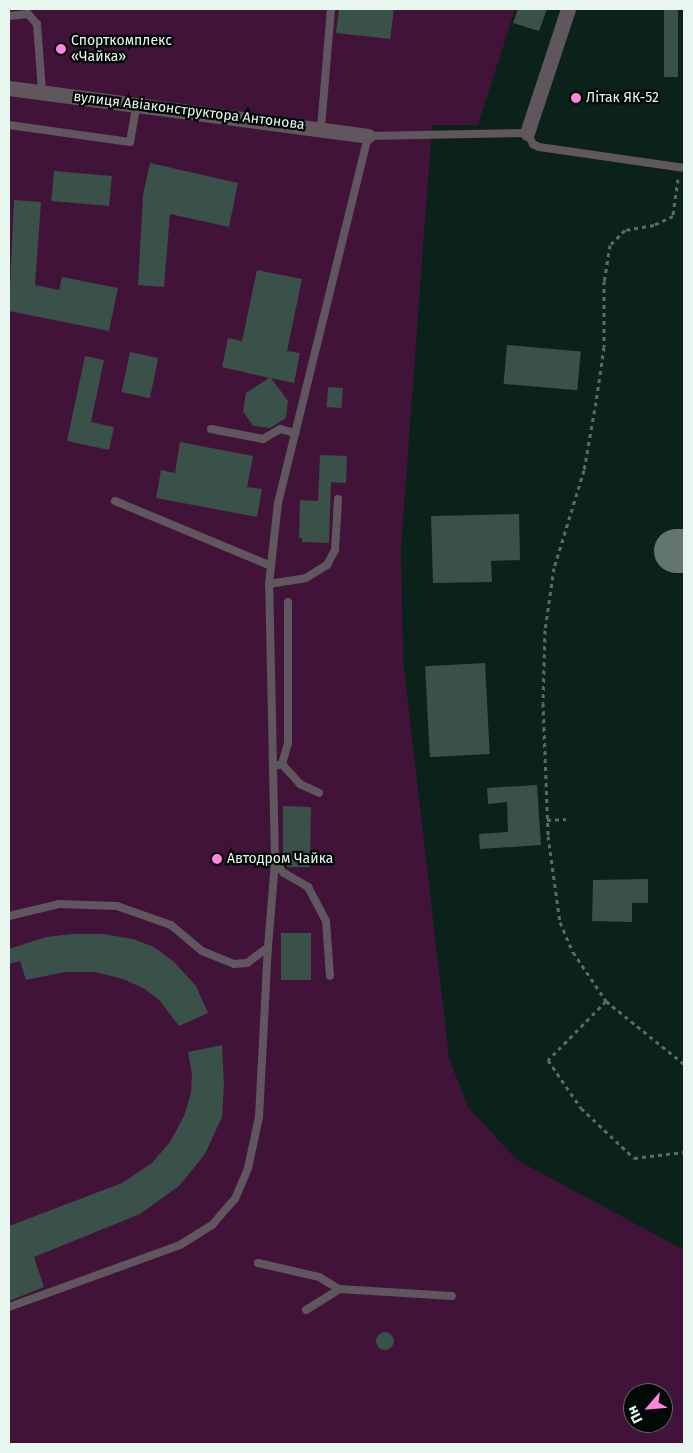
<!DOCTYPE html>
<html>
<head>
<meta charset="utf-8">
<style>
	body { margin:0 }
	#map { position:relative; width:693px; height:1453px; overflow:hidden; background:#0b221b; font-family:"Fira Sans",sans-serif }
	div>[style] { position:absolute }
	.green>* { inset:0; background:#421338 }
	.taxiway>* { height:44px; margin:-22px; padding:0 22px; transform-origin:22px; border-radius:22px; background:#62766e }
	.building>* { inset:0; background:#395148; transform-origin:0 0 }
	.round { border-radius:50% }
	.path>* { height:3px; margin-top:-1.5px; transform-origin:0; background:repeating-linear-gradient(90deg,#586c65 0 4px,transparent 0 8px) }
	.lane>* { height:8px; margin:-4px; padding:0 4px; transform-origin:4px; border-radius:4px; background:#5f575d }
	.street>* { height:15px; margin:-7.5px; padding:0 7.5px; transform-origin:7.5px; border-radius:7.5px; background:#5f575d }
	.dots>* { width:14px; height:14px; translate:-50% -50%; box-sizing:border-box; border:2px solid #030906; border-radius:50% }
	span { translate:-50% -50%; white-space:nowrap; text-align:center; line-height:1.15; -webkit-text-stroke:4.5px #030906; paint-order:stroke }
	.poi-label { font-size:14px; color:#e8f6f0 }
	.left { translate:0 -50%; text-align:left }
	.street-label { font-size:14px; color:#e8f6f0 }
	.frame { position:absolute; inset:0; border:10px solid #e8f6f0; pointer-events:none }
	.north { position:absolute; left:623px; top:1383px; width:50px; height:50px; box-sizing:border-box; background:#030906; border:1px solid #5f6864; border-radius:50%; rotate:243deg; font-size:14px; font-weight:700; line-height:20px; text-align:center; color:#e8f6f0 }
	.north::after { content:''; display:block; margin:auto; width:18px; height:22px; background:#fd86e1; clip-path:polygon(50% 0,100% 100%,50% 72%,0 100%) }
</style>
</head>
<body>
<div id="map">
	<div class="green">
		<div style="clip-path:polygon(evenodd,9px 9px,515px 9px,478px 125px,432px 125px,401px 547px,403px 660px,449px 1058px,468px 1107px,517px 1160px,684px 1250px,684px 1444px,9px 1444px,9px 9px,633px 1393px,663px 1393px,663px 1423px,633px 1423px,633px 1393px)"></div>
	</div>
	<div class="taxiway">
		<div style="left:676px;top:551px;width:8px"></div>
	</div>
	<div class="building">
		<div style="clip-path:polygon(339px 9px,394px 9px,390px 39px,336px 33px)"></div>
		<div style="clip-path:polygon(518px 9px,547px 9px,539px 31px,513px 23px)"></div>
		<div style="left:664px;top:9px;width:14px;height:68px"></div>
		<div style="clip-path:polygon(150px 163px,238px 183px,229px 227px,170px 214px,164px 287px,138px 285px,143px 195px)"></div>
		<div style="left:54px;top:171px;width:58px;height:30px;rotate:5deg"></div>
		<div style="clip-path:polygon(14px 200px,41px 202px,35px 285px,59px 290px,62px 277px,118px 288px,109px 331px,9px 311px)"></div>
		<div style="clip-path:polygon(257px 270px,302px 279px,287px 351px,300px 353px,294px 383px,271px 378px,288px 401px,286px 418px,270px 428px,253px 426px,243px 411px,246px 393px,269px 378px,222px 367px,228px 338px,242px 341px)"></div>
		<div style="left:507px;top:345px;width:74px;height:39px;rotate:5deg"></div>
		<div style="left:130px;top:352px;width:29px;height:41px;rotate:12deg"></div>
		<div style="clip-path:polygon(85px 356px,104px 360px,91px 422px,114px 427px,109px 450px,67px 441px)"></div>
		<div style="left:328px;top:387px;width:15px;height:20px;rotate:4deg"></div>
		<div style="clip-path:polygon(180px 442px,253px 456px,247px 487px,262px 489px,257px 517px,156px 498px,161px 470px,175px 473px)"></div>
		<div style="clip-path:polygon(320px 455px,347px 456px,346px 483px,331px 482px,329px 543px,302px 542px,302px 538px,299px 538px,300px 500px,318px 501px)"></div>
		<div style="clip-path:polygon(519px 514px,520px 560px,491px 561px,492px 582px,433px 583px,431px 516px)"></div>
		<div style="left:485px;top:663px;width:91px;height:60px;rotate:87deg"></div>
		<div style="clip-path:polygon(537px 785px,541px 845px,480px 849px,479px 834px,508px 832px,507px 802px,488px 804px,487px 788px)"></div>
		<div style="clip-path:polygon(283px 806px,311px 807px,310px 867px,286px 867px,283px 863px)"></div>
		<div style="clip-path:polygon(648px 879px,648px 903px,632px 903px,632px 922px,592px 921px,593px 880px)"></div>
		<div style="left:281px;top:933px;width:30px;height:47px"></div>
		<div style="clip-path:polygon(73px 934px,103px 934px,133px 939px,154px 947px,174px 962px,196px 986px,208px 1013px,179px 1026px,160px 1001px,145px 989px,123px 979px,95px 972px,65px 972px,26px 980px,20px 961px,9px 964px,9px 949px,46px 937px)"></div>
		<div style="clip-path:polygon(222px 1045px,224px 1084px,222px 1117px,205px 1154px,179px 1186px,140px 1214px,34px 1257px,44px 1287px,9px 1301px,9px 1226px,122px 1183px,152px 1163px,170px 1142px,184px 1116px,191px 1093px,192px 1074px,188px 1052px)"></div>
		<div class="round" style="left:376px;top:1332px;width:18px;height:18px"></div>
	</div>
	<div class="path">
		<div style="left:678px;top:179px;width:37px;rotate:98deg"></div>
		<div style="left:673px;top:216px;width:21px;rotate:155deg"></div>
		<div style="left:654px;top:225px;width:29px;rotate:170deg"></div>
		<div style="left:625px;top:230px;width:21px;rotate:135deg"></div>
		<div style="left:610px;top:245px;width:36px;rotate:99deg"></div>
		<div style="left:604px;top:281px;width:66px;rotate:90deg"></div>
		<div style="left:604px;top:347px;width:56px;rotate:98.3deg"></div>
		<div style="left:596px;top:402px;width:69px;rotate:100deg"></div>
		<div style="left:584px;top:470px;width:102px;rotate:107deg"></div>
		<div style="left:554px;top:568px;width:63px;rotate:98.3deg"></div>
		<div style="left:545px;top:630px;width:73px;rotate:91.6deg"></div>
		<div style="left:543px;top:703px;width:133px;rotate:87.8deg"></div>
		<div style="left:548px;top:836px;width:87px;rotate:82.1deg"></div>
		<div style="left:560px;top:922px;width:33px;rotate:67deg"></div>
		<div style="left:573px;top:952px;width:59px;rotate:56deg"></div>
		<div style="left:606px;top:1001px;width:100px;rotate:38.9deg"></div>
		<div style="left:547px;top:820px;width:19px;rotate:-3deg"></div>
		<div style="left:606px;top:1001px;width:83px;rotate:134.5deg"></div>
		<div style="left:548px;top:1060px;width:58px;rotate:55.5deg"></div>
		<div style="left:581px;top:1108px;width:73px;rotate:43.3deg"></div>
		<div style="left:634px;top:1158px;width:50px;rotate:-6.8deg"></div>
	</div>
	<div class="lane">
		<div style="left:9px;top:16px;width:19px;rotate:-6deg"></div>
		<div style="left:28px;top:14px;width:13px;rotate:48deg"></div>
		<div style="left:37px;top:24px;width:67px;rotate:85.7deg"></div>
		<div style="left:9px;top:125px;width:122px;rotate:8deg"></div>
		<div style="left:130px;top:142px;width:40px;rotate:-80deg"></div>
		<div style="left:321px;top:128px;width:119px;rotate:-85.2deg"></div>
		<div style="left:211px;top:429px;width:53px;rotate:10.9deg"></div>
		<div style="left:263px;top:439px;width:20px;rotate:-30deg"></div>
		<div style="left:280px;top:429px;width:16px;rotate:15deg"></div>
		<div style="left:115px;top:501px;width:169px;rotate:22.6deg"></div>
		<div style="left:269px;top:584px;width:37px;rotate:-9deg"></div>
		<div style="left:306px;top:578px;width:25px;rotate:-32deg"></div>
		<div style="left:327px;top:565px;width:17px;rotate:-62deg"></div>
		<div style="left:335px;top:550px;width:51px;rotate:-86.6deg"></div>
		<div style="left:282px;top:764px;width:27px;rotate:48deg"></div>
		<div style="left:300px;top:784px;width:21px;rotate:25deg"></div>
		<div style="left:274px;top:766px;width:8px;rotate:-14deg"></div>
		<div style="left:282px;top:764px;width:22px;rotate:-74deg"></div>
		<div style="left:288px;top:743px;width:141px;rotate:-90deg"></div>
		<div style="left:275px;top:862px;width:14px;rotate:51deg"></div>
		<div style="left:284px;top:873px;width:28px;rotate:30deg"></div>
		<div style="left:308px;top:887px;width:38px;rotate:62deg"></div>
		<div style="left:326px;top:921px;width:55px;rotate:85.8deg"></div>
		<div style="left:9px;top:916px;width:51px;rotate:-13.5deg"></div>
		<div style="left:59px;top:904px;width:58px;rotate:2deg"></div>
		<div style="left:117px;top:906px;width:57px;rotate:19.4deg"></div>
		<div style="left:171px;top:925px;width:40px;rotate:40deg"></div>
		<div style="left:202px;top:951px;width:35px;rotate:22deg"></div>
		<div style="left:234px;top:964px;width:13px;rotate:-4deg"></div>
		<div style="left:247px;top:963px;width:26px;rotate:-37deg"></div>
		<div style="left:258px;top:1263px;width:63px;rotate:12.9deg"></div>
		<div style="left:319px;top:1277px;width:23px;rotate:31deg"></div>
		<div style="left:9px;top:1307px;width:182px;rotate:-19.9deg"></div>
		<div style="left:180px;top:1245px;width:38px;rotate:-32deg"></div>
		<div style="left:212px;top:1225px;width:35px;rotate:-49deg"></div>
		<div style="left:235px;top:1199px;width:34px;rotate:-67deg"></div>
		<div style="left:248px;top:1168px;width:52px;rotate:-77.8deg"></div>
		<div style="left:259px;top:1117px;width:170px;rotate:-87deg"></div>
		<div style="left:268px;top:947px;width:85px;rotate:-85.3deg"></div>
		<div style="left:275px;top:862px;width:278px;rotate:-91.2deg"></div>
		<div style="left:269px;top:584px;width:81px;rotate:-83.7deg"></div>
		<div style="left:278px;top:503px;width:378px;rotate:-76.2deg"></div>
		<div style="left:368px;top:136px;width:159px;rotate:-1.1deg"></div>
		<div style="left:527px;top:133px;width:13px;rotate:61deg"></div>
		<div style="left:533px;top:144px;width:7px;rotate:27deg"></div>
		<div style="left:539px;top:147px;width:147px;rotate:8.2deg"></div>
		<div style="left:306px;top:1310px;width:39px;rotate:-32deg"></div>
		<div style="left:339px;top:1289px;width:113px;rotate:3.5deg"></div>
	</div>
	<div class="street">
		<div style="left:9px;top:88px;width:362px;rotate:7.6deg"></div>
		<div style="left:527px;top:133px;width:131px;rotate:-71.7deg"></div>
	</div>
	<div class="dots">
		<div style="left:61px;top:49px;background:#fd86e1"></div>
		<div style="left:576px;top:98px;background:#fd86e1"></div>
		<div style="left:217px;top:859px;background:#fd86e1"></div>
	</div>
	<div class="poi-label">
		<span class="left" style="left:71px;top:49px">Спорткомплекс<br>«Чайка»</span>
		<span class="left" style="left:586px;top:98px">Літак ЯК-52</span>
		<span class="left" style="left:227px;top:859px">Автодром Чайка</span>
	</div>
	<div class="street-label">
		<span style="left:189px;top:111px;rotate:7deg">вулиця Авіаконструктора Антонова</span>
	</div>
	<div class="frame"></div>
	<div class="north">Пн</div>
</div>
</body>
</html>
